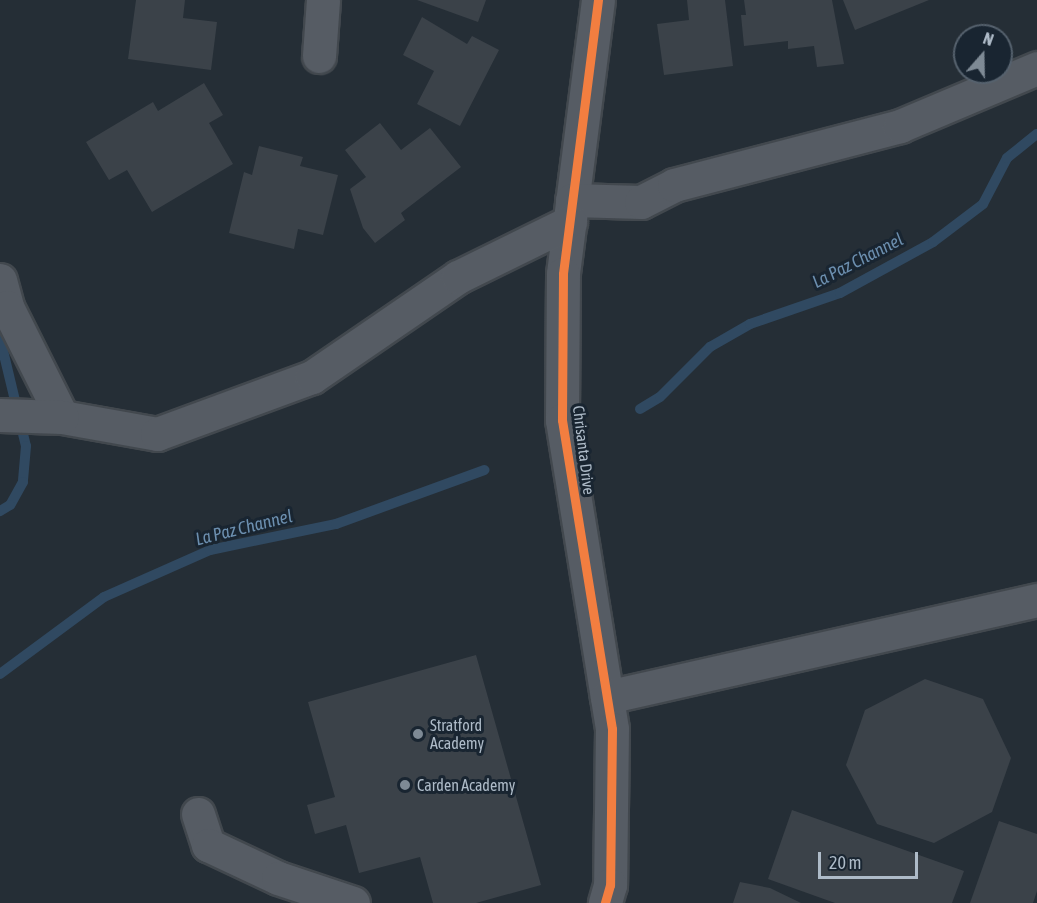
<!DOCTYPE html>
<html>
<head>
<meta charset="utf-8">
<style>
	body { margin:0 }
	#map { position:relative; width:1037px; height:903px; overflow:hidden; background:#252e36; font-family:"Asap Condensed",sans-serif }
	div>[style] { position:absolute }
	.stream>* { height:10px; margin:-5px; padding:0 5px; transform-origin:5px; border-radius:5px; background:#304961 }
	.building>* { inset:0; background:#3b4249 }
	.roads { filter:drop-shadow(2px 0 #42484e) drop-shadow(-2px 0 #42484e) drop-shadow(0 2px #42484e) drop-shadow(0 -2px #42484e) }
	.minor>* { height:33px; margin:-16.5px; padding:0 16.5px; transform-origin:16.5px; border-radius:16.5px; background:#565c64 }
	.cycleway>* { height:9px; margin:-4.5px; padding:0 4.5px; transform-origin:4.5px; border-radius:4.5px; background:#f27e40 }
	.dots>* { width:16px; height:16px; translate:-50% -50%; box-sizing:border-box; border:3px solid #192531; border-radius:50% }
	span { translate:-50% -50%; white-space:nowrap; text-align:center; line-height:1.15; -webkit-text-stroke:6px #192531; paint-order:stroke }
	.street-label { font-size:16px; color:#aebbc8 }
	.poi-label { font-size:16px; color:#aebbc8 }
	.left { translate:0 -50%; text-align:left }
	.water-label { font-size:18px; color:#6c8faf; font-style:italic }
	.north { position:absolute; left:953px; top:24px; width:60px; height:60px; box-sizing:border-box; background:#192531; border:2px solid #55616d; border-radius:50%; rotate:20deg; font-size:16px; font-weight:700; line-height:24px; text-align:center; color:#aebbc8 }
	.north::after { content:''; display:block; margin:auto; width:21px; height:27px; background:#7e8a95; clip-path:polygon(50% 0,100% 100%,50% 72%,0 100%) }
	.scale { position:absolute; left:818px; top:852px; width:100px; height:27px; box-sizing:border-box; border:3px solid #aebbc8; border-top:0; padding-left:8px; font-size:18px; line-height:21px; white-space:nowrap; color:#aebbc8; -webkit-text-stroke:4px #192531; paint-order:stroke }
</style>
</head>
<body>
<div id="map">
	<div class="stream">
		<div style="left:0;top:338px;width:111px;rotate:76.5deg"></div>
		<div style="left:26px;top:446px;width:36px;rotate:95deg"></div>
		<div style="left:23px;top:482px;width:26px;rotate:119deg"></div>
		<div style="left:10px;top:505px;width:12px;rotate:149deg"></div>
		<div style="left:640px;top:409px;width:23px;rotate:-31deg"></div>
		<div style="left:660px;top:397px;width:71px;rotate:-45deg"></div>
		<div style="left:710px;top:347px;width:46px;rotate:-29.9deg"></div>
		<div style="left:750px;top:324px;width:95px;rotate:-19deg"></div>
		<div style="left:840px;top:293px;width:106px;rotate:-28.7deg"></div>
		<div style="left:933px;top:242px;width:63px;rotate:-37.2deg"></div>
		<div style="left:983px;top:204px;width:52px;rotate:-62.4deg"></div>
		<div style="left:1007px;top:158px;width:38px;rotate:-39deg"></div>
		<div style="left:0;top:674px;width:129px;rotate:-36.5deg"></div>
		<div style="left:104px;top:597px;width:116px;rotate:-23.9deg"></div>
		<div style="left:210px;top:550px;width:129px;rotate:-11.7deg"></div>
		<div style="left:336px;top:524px;width:158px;rotate:-20deg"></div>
	</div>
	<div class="building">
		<div style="clip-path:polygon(136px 0,185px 0,183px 18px,217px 22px,211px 70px,128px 59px)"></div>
		<div style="clip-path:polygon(417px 0,486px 0,478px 22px)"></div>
		<div style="clip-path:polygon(687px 0,725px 0,733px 66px,664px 75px,657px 24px,689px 20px)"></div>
		<div style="clip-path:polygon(744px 0,832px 0,844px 64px,817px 67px,814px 46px,788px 49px,788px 41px,744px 46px,741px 15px,746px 15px)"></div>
		<div style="clip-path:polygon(843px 0,929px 0,855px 30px)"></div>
		<div style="clip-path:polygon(422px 17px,467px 44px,472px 36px,499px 50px,460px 126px,417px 104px,434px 71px,403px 55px)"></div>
		<div style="clip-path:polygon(204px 83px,223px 115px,209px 123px,233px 164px,152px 212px,127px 170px,109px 180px,86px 142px,153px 102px,158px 111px)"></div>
		<div style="clip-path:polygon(380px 123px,401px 150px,430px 128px,461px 167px,401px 213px,405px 220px,375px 243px,363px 228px,350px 189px,366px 177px,345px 150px)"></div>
		<div style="clip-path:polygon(259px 146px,303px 157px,300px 166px,338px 175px,323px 235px,298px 229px,294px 249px,229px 233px,244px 172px,252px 175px)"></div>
		<div style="clip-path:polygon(476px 655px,541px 885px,476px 903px,433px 903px,420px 857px,359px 873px,346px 825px,315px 834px,307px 805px,335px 797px,308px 702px)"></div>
		<div style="clip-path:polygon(925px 679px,983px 699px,1011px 758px,992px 812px,934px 843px,877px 824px,846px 765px,865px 710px)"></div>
		<div style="clip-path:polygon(792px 810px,964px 871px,952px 903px,835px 903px,768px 879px)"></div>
		<div style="clip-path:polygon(999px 821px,1037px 834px,1037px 891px,1033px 903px,970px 903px)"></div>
		<div style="clip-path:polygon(740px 882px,770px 888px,801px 903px,733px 903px)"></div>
	</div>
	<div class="roads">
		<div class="minor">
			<div style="left:598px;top:0;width:276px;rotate:97.3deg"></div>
			<div style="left:563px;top:274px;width:146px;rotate:90.4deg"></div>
			<div style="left:562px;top:420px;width:313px;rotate:80.8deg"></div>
			<div style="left:612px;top:729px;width:156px;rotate:90.7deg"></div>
			<div style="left:610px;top:885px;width:19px;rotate:106deg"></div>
			<div style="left:319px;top:56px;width:56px;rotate:-85.9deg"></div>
			<div style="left:572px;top:200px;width:69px;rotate:1.7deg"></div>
			<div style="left:641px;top:202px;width:37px;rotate:-27deg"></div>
			<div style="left:674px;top:185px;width:234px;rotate:-14.6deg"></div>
			<div style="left:900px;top:126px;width:149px;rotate:-22.9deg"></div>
			<div style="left:0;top:280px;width:28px;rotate:75deg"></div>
			<div style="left:7px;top:307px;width:123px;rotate:63.4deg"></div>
			<div style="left:62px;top:417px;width:97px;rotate:10.1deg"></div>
			<div style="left:157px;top:434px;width:165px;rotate:-20.2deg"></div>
			<div style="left:312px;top:377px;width:177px;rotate:-34.4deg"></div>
			<div style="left:458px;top:277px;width:125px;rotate:-26.2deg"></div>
			<div style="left:0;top:415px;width:62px;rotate:1.8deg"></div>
			<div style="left:607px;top:697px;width:441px;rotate:-12.7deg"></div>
			<div style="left:198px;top:814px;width:33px;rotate:72deg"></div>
			<div style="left:208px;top:845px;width:77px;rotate:25.2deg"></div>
			<div style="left:278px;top:878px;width:79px;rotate:18.4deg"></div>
		</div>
	</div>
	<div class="cycleway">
		<div style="left:598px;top:0;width:276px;rotate:97.3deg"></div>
		<div style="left:563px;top:274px;width:146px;rotate:90.4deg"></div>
		<div style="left:562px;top:420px;width:313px;rotate:80.8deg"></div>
		<div style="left:612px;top:729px;width:156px;rotate:90.7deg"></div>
		<div style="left:610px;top:885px;width:19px;rotate:106deg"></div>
	</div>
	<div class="dots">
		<div style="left:418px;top:734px;background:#7e8a95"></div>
		<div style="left:405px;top:785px;background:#7e8a95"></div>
	</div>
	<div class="street-label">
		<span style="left:584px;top:450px;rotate:83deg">Chrisanta Drive</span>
	</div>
	<div class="poi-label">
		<span class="left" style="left:430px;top:734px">Stratford<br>Academy</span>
		<span class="left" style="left:417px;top:785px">Carden Academy</span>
	</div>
	<div class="water-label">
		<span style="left:858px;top:261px;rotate:-27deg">La Paz Channel</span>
		<span style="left:244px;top:528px;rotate:-14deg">La Paz Channel</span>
	</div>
	<div class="north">N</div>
	<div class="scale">20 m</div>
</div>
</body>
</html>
